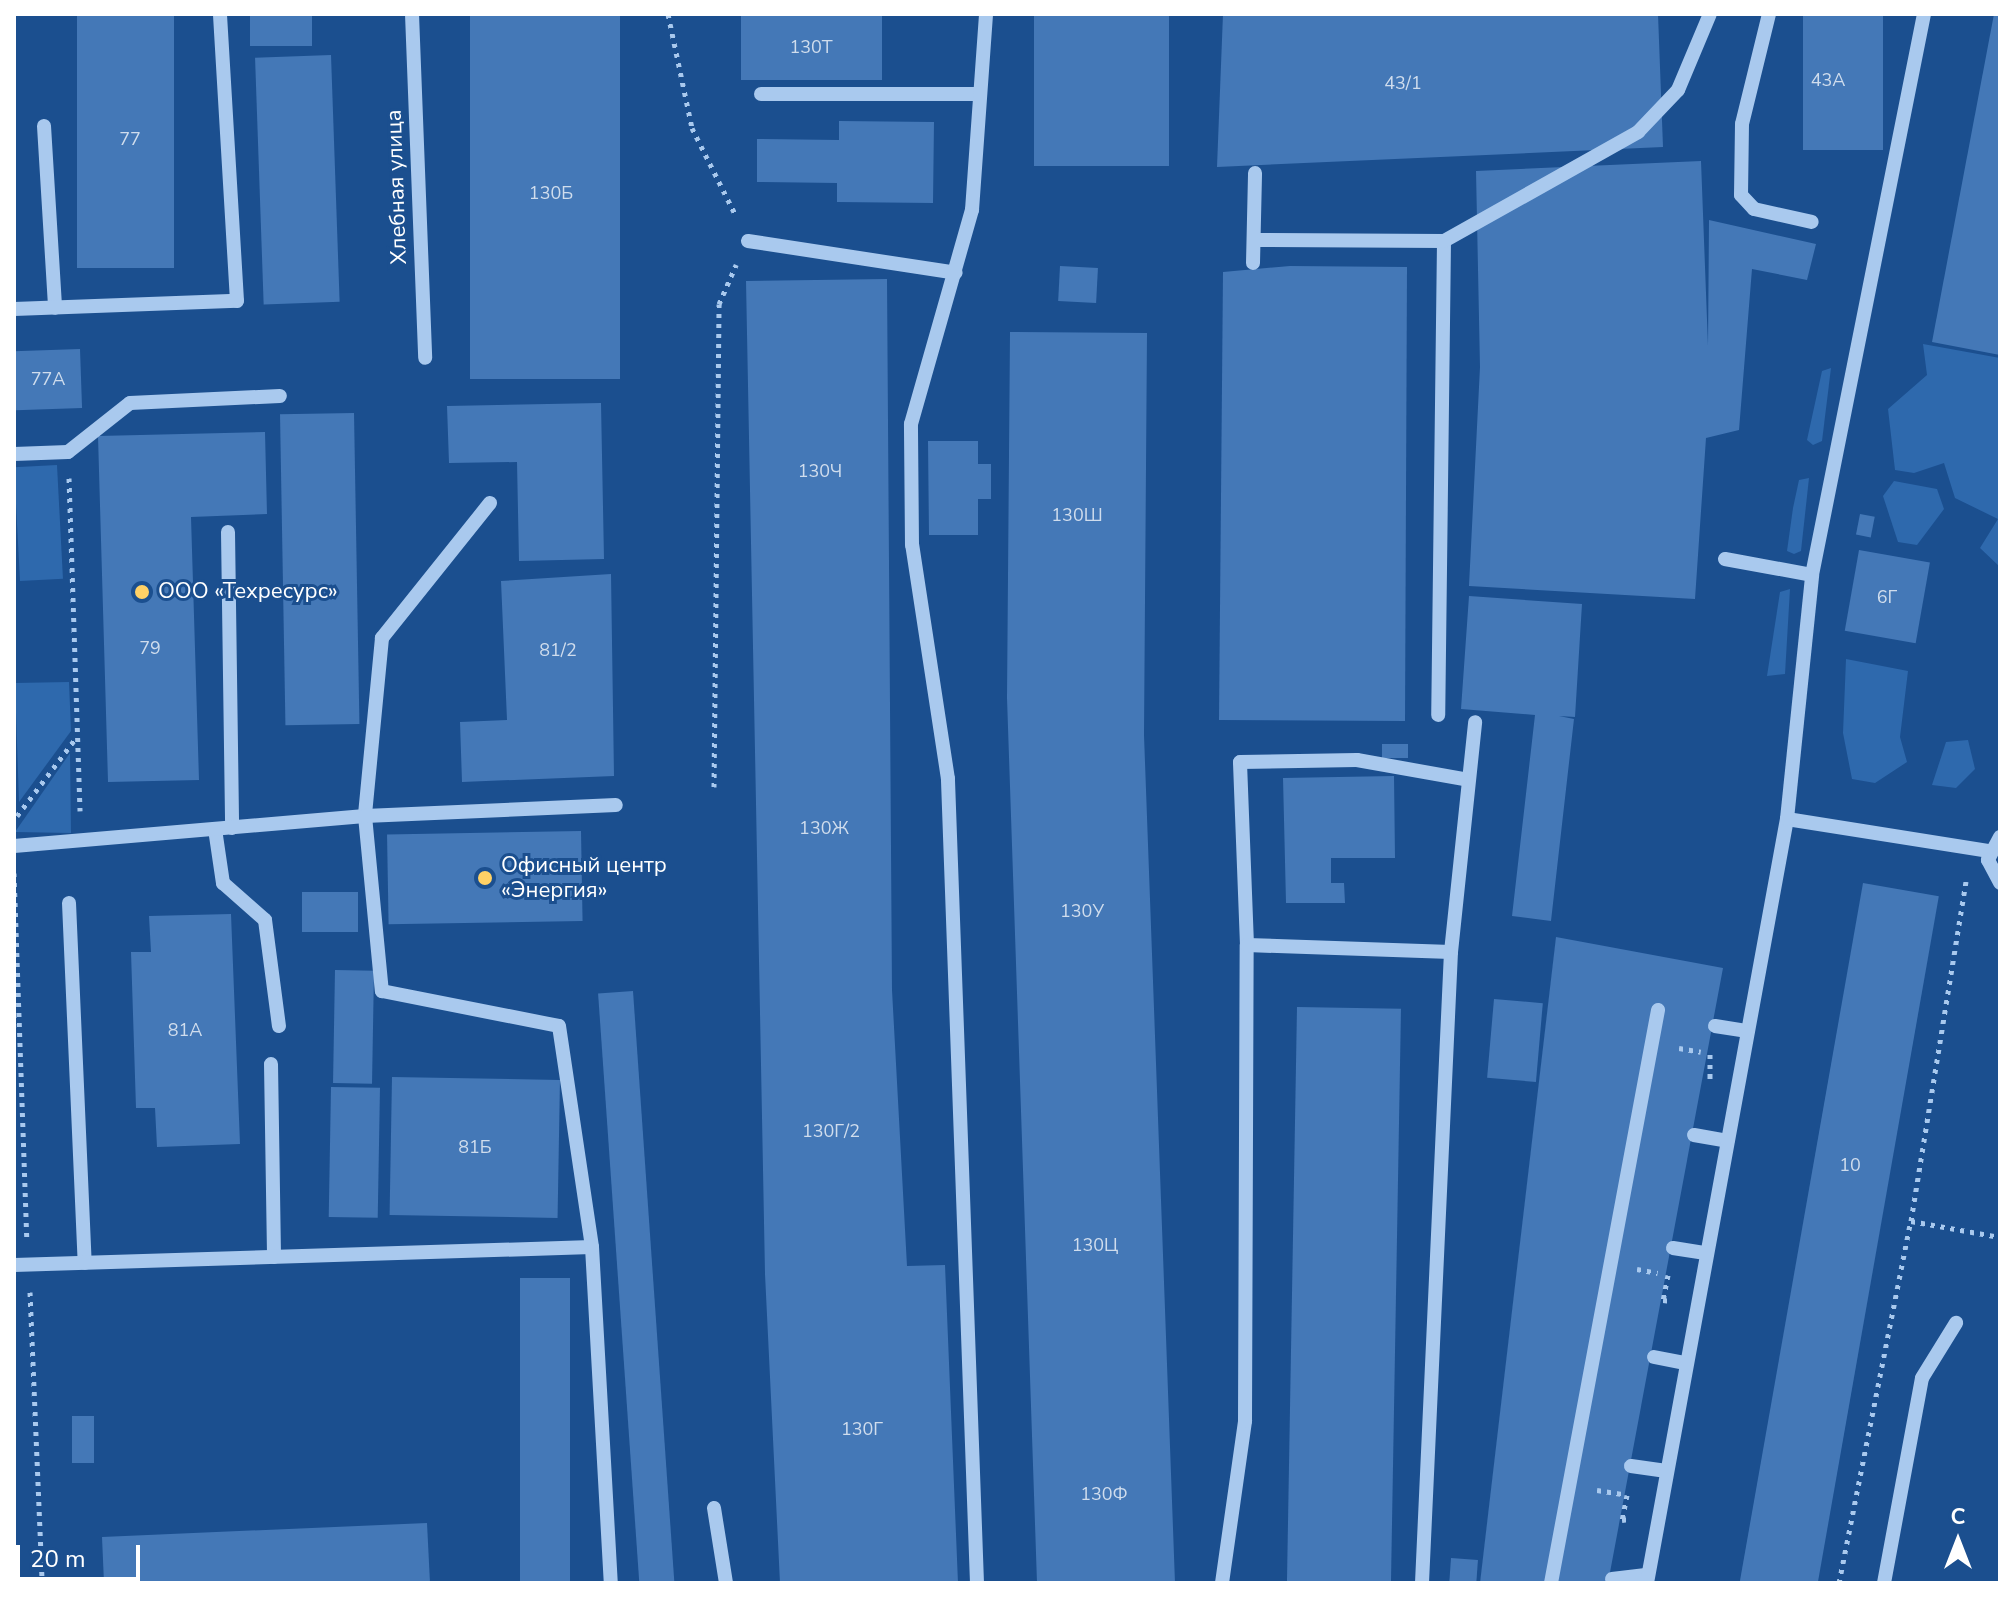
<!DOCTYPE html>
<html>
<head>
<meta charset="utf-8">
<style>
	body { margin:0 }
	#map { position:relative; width:2014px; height:1597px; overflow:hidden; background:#1b4f8f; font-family:"Nunito Sans",sans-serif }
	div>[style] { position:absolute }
	.green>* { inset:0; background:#2e69ad; transform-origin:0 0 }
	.building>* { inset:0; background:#4478b7; transform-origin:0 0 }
	.path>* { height:5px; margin-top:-2.5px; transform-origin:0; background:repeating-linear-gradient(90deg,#a9c9ee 0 4px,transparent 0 10px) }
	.minor>* { height:14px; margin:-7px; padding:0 7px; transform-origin:7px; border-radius:7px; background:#a9c9ee }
	.dots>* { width:22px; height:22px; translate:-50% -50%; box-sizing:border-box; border:4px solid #1b4f8f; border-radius:50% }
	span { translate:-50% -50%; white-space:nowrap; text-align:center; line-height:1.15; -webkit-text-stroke:6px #1b4f8f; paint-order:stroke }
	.number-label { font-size:18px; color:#d0dded }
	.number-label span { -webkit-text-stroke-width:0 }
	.street-label { font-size:22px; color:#fff }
	.poi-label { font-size:22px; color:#fff }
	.left { translate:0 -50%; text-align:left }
	.frame { position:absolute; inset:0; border:16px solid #fff; pointer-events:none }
	.north { position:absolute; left:1918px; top:1501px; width:80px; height:80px; -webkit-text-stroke:6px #1b4f8f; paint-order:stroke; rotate:0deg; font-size:22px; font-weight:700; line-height:32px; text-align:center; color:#fff }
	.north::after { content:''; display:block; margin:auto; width:28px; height:36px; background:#fff; clip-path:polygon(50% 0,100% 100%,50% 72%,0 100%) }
	.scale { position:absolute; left:16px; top:1545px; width:124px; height:36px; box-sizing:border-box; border:4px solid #fff; border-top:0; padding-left:10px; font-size:24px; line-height:28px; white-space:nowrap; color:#fff; -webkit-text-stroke:6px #1b4f8f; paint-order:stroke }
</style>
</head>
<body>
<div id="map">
	<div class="green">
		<div style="clip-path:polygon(1923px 344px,2000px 358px,2000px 567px,1980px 548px,1998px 519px,1955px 498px,1944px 463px,1914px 473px,1895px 470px,1888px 409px,1927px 375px)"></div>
		<div style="clip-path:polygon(1831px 368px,1822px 441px,1813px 445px,1807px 440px,1822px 371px)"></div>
		<div style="left:57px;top:465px;width:114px;height:43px;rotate:87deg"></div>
		<div style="clip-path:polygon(1809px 478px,1801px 551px,1794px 554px,1787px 551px,1793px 508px,1799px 480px)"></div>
		<div style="clip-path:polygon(1894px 481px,1937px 489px,1944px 509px,1917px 545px,1898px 542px,1883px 496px)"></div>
		<div style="clip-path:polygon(1790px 589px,1785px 674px,1767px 676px,1780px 592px)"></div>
		<div style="clip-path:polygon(1846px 659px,1908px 671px,1900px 737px,1907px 762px,1875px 783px,1852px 779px,1843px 733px)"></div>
		<div style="clip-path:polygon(69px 682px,71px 731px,19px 802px,15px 683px)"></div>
		<div style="clip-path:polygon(1968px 740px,1975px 769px,1956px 788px,1932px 785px,1946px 742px)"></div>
		<div style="clip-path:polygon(70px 753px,71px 833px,15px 832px)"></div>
	</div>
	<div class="building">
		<div style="left:77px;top:14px;width:97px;height:254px"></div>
		<div style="left:250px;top:14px;width:62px;height:32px"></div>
		<div style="left:470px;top:14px;width:150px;height:365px"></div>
		<div style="left:741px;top:14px;width:141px;height:66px"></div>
		<div style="left:1034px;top:14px;width:135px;height:152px"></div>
		<div style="clip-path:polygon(1223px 14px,1658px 14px,1663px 147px,1217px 167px)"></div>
		<div style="left:1803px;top:14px;width:80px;height:136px"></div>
		<div style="clip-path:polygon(1994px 14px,2000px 14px,2000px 355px,1932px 342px)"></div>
		<div style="left:331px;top:55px;width:247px;height:76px;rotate:88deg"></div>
		<div style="clip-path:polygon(839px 121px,934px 122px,933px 203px,837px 202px,837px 183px,757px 182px,757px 139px,839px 140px)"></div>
		<div style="clip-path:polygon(1701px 161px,1708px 346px,1709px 220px,1816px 244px,1807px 280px,1752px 269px,1739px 430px,1706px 438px,1695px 599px,1469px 586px,1480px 367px,1476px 171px)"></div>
		<div style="left:1060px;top:266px;width:38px;height:35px;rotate:3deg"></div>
		<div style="clip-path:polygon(1290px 266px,1407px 267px,1405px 721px,1219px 720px,1223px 272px)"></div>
		<div style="clip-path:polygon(887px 279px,892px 990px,907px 1266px,945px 1265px,958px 1583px,780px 1583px,765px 1274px,746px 281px)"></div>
		<div style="clip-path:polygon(1010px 332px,1147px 333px,1144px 735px,1175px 1583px,1037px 1583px,1007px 698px)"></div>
		<div style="left:80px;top:349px;width:59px;height:66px;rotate:88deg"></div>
		<div style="clip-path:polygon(601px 403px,604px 559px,519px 561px,517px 462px,449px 463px,447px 406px)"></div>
		<div style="left:354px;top:413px;width:311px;height:74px;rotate:89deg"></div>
		<div style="clip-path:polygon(265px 432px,267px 514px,191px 517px,199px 780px,108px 782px,98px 436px)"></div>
		<div style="clip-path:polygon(928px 441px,978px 441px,978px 464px,991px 464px,991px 499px,978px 499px,978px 535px,929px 535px)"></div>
		<div style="left:1860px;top:514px;width:15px;height:21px;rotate:11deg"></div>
		<div style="left:1859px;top:550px;width:72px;height:82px;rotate:10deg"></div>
		<div style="clip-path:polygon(611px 574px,614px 776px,462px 782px,460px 722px,507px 720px,501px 581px)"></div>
		<div style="clip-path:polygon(1469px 596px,1582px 604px,1575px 717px,1559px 716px,1574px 719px,1551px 921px,1512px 916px,1535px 715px,1461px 709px)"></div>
		<div style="left:1382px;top:744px;width:26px;height:14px"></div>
		<div style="clip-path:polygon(1394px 776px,1395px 858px,1331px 858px,1331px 883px,1344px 883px,1345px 903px,1286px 903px,1283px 778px)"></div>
		<div style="left:581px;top:831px;width:90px;height:194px;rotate:89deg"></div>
		<div style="left:1863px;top:883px;width:77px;height:712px;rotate:10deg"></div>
		<div style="left:302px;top:892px;width:56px;height:40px"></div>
		<div style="clip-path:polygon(231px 914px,240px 1144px,157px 1147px,155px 1108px,136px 1108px,131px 952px,151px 952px,149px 916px)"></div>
		<div style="clip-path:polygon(1556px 937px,1723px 968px,1608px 1583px,1480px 1583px)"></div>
		<div style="left:335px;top:970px;width:39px;height:113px;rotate:1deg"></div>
		<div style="left:633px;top:991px;width:593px;height:35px;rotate:86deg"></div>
		<div style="left:1494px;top:999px;width:49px;height:79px;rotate:5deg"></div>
		<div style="left:1297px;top:1007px;width:104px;height:576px;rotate:1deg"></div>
		<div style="left:392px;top:1077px;width:168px;height:138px;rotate:1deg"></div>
		<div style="left:331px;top:1087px;width:49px;height:130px;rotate:1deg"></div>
		<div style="left:520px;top:1278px;width:50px;height:305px"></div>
		<div style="left:72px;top:1416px;width:22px;height:47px"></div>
		<div style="clip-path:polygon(427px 1523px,430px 1583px,104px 1583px,102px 1537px)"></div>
		<div style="left:1451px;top:1558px;width:27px;height:25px;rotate:4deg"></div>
	</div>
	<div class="path">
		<div style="left:668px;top:14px;width:116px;rotate:78.1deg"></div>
		<div style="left:692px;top:128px;width:98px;rotate:63.4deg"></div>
		<div style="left:69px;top:478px;width:333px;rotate:88.1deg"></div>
		<div style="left:714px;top:787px;width:483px;rotate:-89.4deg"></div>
		<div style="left:719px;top:304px;width:43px;rotate:-66.4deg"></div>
		<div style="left:17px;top:816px;width:98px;rotate:-52.9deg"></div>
		<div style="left:14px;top:873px;width:365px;rotate:88deg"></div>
		<div style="left:1679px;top:1048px;width:22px;rotate:10deg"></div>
		<div style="left:1710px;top:1054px;width:26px;rotate:90deg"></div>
		<div style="left:1911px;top:1221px;width:90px;rotate:10.2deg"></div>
		<div style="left:1637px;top:1269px;width:21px;rotate:11deg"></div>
		<div style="left:1668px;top:1275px;width:25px;rotate:101deg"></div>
		<div style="left:1663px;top:1300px;width:8px;rotate:7deg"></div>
		<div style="left:30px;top:1292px;width:291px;rotate:87.6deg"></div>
		<div style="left:1597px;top:1490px;width:30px;rotate:9deg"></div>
		<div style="left:1627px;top:1495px;width:25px;rotate:101deg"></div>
		<div style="left:1622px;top:1520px;width:7px;rotate:-8deg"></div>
		<div style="left:1839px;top:1583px;width:369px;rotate:-78.8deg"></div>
		<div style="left:1911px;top:1221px;width:344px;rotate:-80.8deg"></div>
	</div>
	<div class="minor">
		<div style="left:412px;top:14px;width:344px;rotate:87.8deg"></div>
		<div style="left:1769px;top:14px;width:113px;rotate:103.8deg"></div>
		<div style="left:1742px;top:124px;width:71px;rotate:90.8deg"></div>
		<div style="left:1741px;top:195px;width:19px;rotate:47deg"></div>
		<div style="left:1754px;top:209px;width:59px;rotate:12.6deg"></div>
		<div style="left:761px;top:94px;width:219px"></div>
		<div style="left:44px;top:126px;width:182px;rotate:86.5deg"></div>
		<div style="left:1254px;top:240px;width:190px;rotate:0.3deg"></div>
		<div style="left:1444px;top:241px;width:474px;rotate:90.7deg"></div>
		<div style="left:748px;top:241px;width:210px;rotate:8.7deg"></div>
		<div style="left:1444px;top:241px;width:223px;rotate:-29.3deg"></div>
		<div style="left:1638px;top:132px;width:58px;rotate:-46.4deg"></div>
		<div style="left:1678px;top:90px;width:82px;rotate:-67.2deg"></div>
		<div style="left:1253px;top:263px;width:90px;rotate:-88.7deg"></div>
		<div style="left:14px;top:309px;width:223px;rotate:-2.1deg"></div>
		<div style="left:237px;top:301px;width:288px;rotate:-93.4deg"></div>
		<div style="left:14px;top:454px;width:54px;rotate:-2.1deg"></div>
		<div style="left:68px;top:452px;width:79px;rotate:-38.3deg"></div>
		<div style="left:130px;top:403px;width:150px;rotate:-2.7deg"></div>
		<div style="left:490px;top:503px;width:173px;rotate:128.7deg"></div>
		<div style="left:382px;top:638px;width:179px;rotate:95.5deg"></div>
		<div style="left:365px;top:816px;width:176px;rotate:84.5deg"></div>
		<div style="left:382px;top:991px;width:180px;rotate:11.2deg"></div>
		<div style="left:559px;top:1026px;width:223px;rotate:81.5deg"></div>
		<div style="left:592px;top:1247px;width:337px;rotate:86.8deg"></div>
		<div style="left:228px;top:532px;width:296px;rotate:89.2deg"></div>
		<div style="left:1725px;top:559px;width:88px;rotate:10.4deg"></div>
		<div style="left:1787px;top:819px;width:205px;rotate:9deg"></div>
		<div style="left:215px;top:829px;width:55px;rotate:81.6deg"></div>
		<div style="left:223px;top:883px;width:56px;rotate:41.4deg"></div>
		<div style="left:265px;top:920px;width:107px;rotate:82.5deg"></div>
		<div style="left:2000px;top:837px;width:26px;rotate:118deg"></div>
		<div style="left:1988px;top:860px;width:26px;rotate:62deg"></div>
		<div style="left:14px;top:846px;width:352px;rotate:-4.9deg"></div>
		<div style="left:365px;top:816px;width:251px;rotate:-2.5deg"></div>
		<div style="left:69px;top:903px;width:360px;rotate:87.5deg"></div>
		<div style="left:1247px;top:945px;width:183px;rotate:-92.2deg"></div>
		<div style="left:1240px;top:762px;width:117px;rotate:-1deg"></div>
		<div style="left:1357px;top:760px;width:109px;rotate:10.1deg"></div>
		<div style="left:1715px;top:1026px;width:33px;rotate:9deg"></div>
		<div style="left:271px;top:1064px;width:193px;rotate:89.1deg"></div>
		<div style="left:1694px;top:1135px;width:34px;rotate:10deg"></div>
		<div style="left:1673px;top:1248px;width:33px;rotate:9deg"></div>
		<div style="left:14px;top:1265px;width:578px;rotate:-1.78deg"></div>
		<div style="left:1654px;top:1357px;width:32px;rotate:11deg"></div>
		<div style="left:1631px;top:1466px;width:34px;rotate:8deg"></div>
		<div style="left:714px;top:1508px;width:76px;rotate:80.9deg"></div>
		<div style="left:1612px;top:1579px;width:34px;rotate:-7deg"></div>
		<div style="left:977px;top:1583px;width:805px;rotate:-92.07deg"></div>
		<div style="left:948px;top:779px;width:237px;rotate:-98.7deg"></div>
		<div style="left:912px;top:545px;width:121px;rotate:-90.5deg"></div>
		<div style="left:911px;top:424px;width:223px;rotate:-74.1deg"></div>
		<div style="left:972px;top:210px;width:196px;rotate:-85.9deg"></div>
		<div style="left:1222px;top:1583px;width:164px;rotate:-81.9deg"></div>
		<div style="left:1245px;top:1421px;width:476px;rotate:-89.8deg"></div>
		<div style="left:1247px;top:945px;width:204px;rotate:2deg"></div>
		<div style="left:1422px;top:1583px;width:632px;rotate:-87.37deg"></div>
		<div style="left:1451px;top:952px;width:231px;rotate:-84deg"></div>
		<div style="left:1551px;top:1583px;width:583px;rotate:-79.42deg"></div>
		<div style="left:1647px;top:1583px;width:777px;rotate:-79.62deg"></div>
		<div style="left:1787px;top:819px;width:245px;rotate:-84.1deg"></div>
		<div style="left:1812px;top:575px;width:572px;rotate:-78.71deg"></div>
		<div style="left:1884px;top:1583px;width:208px;rotate:-79.5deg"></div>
		<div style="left:1922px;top:1378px;width:65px;rotate:-58.3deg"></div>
	</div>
	<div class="dots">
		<div style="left:142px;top:592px;background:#ffd166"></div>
		<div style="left:485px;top:878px;background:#ffd166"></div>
	</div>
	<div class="number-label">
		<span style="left:811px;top:47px">130Т</span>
		<span style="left:1828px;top:80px">43А</span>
		<span style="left:1403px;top:83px">43/1</span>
		<span style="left:130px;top:139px">77</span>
		<span style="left:551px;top:193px">130Б</span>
		<span style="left:48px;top:379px">77А</span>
		<span style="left:820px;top:471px">130Ч</span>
		<span style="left:1077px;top:515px">130Ш</span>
		<span style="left:1887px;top:597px">6Г</span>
		<span style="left:150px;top:648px">79</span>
		<span style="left:558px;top:650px">81/2</span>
		<span style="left:824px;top:828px">130Ж</span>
		<span style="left:1082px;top:911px">130У</span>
		<span style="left:185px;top:1030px">81А</span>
		<span style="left:831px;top:1131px">130Г/2</span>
		<span style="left:475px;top:1147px">81Б</span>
		<span style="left:1850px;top:1165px">10</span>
		<span style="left:1095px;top:1245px">130Ц</span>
		<span style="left:862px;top:1429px">130Г</span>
		<span style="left:1104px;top:1494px">130Ф</span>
	</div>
	<div class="street-label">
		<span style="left:397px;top:187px;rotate:-92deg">Хлебная улица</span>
	</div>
	<div class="poi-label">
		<span class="left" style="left:158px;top:592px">ООО «Техресурс»</span>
		<span class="left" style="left:501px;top:878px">Офисный центр<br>«Энергия»</span>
	</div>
	<div class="frame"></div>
	<div class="north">С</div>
	<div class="scale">20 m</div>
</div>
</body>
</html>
